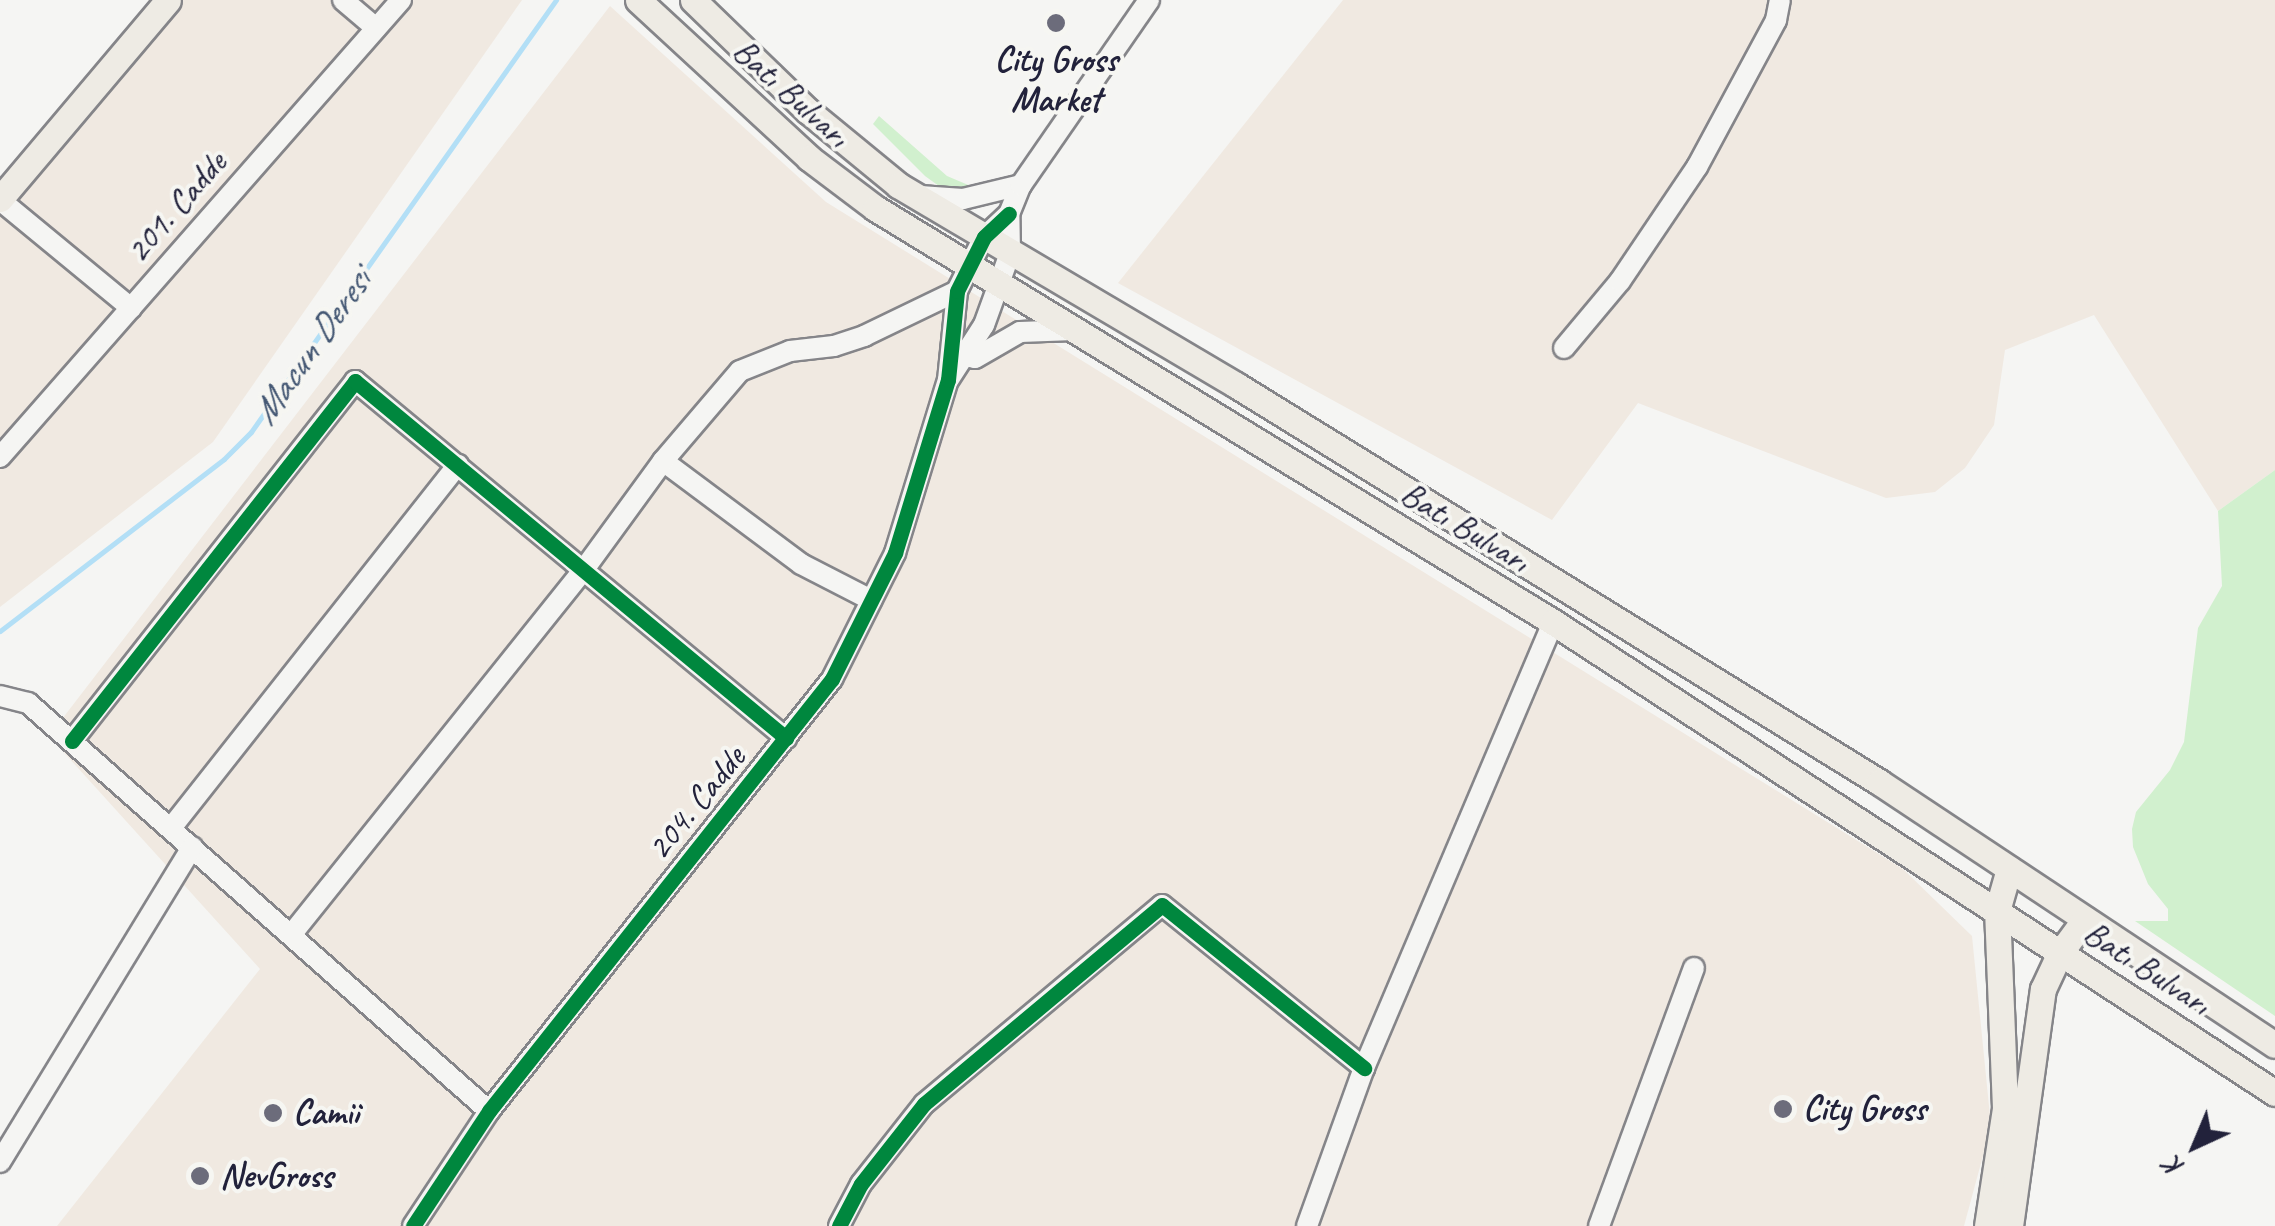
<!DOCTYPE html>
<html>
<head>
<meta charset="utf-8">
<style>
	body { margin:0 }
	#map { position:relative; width:2275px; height:1226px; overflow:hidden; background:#f5f5f3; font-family:Caveat,sans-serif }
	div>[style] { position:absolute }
	.built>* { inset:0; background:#f0e9e1 }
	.green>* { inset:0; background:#d1f0ce }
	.stream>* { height:5px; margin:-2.5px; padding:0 2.5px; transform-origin:2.5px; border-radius:2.5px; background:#b3dff6 }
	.roads { filter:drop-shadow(2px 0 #858589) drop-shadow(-2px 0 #858589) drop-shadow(0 2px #858589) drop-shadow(0 -2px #858589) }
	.minor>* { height:20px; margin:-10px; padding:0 10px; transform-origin:10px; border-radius:10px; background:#f5f5f3 }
	.major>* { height:25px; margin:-12.5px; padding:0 12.5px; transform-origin:12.5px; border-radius:12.5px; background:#eeebe4 }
	.cycleway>* { height:15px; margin:-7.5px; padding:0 7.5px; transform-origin:7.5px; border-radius:7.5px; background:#00873e }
	.dots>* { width:28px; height:28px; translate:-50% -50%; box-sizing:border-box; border:5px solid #f6f6f2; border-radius:50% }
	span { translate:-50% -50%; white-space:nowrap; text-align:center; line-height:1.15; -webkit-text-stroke:8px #f6f6f2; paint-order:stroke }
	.poi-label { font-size:35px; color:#22223b; font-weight:700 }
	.left { translate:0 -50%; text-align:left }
	.street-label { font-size:35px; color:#22223b }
	.water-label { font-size:38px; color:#455874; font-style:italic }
	.north { position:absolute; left:2145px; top:1096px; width:100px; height:100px; -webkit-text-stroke:8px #f6f6f2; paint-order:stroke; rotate:224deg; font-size:28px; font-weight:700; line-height:40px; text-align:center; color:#22223b }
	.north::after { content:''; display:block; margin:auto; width:35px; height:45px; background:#22223b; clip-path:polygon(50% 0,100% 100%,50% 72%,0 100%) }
</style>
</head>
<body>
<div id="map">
	<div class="built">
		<div style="clip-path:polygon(175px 0,522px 0,213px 442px,0 607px,0 182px)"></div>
		<div style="clip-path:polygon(1343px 0,2275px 0,2275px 470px,2218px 511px,2094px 315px,2005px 350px,1994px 425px,1965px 468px,1935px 492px,1886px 498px,1638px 403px,1552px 520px,1118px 283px)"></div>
		<div style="clip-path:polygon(610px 6px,826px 202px,1903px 869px,1972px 936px,1991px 1126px,1964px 1226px,57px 1226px,260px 969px,49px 736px)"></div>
	</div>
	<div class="green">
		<div style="clip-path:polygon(879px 116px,947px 176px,973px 187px,968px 192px,943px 189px,925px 176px,873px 124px)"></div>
		<div style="clip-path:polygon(2275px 470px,2275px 1016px,2135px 921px,2168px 921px,2168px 909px,2148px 884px,2133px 847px,2132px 829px,2136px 812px,2170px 770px,2184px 742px,2198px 628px,2222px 586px,2218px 511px)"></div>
	</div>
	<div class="stream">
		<div style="left:0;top:631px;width:282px;rotate:-37.5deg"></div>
		<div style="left:224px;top:459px;width:38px;rotate:-45deg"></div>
		<div style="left:251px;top:432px;width:529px;rotate:-54.78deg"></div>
	</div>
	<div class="roads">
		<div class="minor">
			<div style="left:343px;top:0;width:43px;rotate:40.3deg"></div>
			<div style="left:920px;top:196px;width:43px;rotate:4deg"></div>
			<div style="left:963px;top:199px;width:60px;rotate:-13.6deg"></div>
			<div style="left:0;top:200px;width:170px;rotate:39.5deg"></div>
			<div style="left:1564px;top:348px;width:87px;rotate:-50.1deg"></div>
			<div style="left:1620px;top:281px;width:138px;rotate:-56deg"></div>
			<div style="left:1697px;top:167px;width:167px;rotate:-61.7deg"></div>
			<div style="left:1776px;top:20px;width:20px;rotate:-79deg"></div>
			<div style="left:964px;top:356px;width:11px;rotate:10deg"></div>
			<div style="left:975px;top:358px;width:52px;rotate:-30deg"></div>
			<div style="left:1020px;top:332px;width:54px;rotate:-2.1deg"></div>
			<div style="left:949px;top:379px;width:64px;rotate:-57.1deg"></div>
			<div style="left:984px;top:325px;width:77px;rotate:-70.1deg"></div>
			<div style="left:1010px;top:253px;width:39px;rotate:-91deg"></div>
			<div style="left:1009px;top:214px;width:31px;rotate:-68deg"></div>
			<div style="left:1021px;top:185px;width:225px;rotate:-55.3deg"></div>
			<div style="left:0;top:457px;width:608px;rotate:-48.73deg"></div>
			<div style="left:663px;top:461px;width:172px;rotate:36.7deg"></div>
			<div style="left:801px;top:564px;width:79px;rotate:27.2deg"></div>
			<div style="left:0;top:696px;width:29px;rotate:14deg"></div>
			<div style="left:28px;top:703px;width:616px;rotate:41.51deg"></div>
			<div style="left:72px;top:741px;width:458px;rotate:-51.8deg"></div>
			<div style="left:355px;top:381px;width:560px;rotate:39.64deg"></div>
			<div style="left:171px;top:828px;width:463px;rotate:-51.7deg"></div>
			<div style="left:291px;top:935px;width:470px;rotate:-51.3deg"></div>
			<div style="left:585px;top:568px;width:132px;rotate:-53.9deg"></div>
			<div style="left:663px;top:461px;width:118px;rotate:-49.5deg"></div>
			<div style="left:740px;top:371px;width:54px;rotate:-21.8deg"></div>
			<div style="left:790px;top:351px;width:44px;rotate:-6.5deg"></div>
			<div style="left:834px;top:346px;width:32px;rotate:-18deg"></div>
			<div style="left:864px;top:336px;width:103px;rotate:-25.8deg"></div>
			<div style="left:0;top:1162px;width:369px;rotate:-58.6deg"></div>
			<div style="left:413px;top:1226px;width:138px;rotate:-56.5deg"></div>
			<div style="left:489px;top:1111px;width:552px;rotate:-51.55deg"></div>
			<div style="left:832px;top:679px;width:141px;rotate:-63.4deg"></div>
			<div style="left:895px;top:553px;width:181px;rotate:-73deg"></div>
			<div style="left:948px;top:380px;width:89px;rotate:-84.2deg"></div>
			<div style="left:957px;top:291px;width:60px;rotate:-63.4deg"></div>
			<div style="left:984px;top:237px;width:34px;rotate:-43deg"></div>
			<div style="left:839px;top:1226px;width:47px;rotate:-62.4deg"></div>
			<div style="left:861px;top:1184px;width:102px;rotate:-51.8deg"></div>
			<div style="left:924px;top:1104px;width:310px;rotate:-39.9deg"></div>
			<div style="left:1162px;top:905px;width:260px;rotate:38.9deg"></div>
			<div style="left:1307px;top:1226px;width:168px;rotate:-70.2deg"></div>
			<div style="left:1364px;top:1068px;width:484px;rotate:-67deg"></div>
			<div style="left:1599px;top:1226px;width:275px;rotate:-69.8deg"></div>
		</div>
		<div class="major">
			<div style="left:638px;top:0;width:233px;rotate:42.7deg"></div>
			<div style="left:809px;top:158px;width:83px;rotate:37.1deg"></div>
			<div style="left:875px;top:208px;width:794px;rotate:31.41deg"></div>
			<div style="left:1553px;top:622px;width:862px;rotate:33.12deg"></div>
			<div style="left:693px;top:0;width:160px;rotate:44deg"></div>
			<div style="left:808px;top:111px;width:117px;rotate:39.4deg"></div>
			<div style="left:898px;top:185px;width:393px;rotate:30.6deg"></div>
			<div style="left:1236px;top:385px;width:756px;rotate:31.69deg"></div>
			<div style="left:1879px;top:782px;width:475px;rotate:33.6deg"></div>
			<div style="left:0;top:199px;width:260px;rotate:-49.8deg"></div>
			<div style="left:1987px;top:1226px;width:119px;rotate:-81.3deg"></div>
			<div style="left:2005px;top:1108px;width:197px;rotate:-92.3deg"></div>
			<div style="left:1997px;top:911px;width:44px;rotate:-74.1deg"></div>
			<div style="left:2010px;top:1226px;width:239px;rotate:-82.1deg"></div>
			<div style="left:2043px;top:989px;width:40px;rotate:-65deg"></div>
			<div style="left:2060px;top:953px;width:42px;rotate:-53.7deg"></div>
		</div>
	</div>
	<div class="cycleway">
		<div style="left:72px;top:741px;width:458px;rotate:-51.8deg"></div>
		<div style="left:355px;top:381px;width:560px;rotate:39.64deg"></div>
		<div style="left:413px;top:1226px;width:138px;rotate:-56.5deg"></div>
		<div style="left:489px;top:1111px;width:552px;rotate:-51.55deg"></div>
		<div style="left:832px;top:679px;width:141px;rotate:-63.4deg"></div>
		<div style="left:895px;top:553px;width:181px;rotate:-73deg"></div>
		<div style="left:948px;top:380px;width:89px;rotate:-84.2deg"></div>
		<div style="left:957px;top:291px;width:60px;rotate:-63.4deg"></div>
		<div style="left:984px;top:237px;width:34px;rotate:-43deg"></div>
		<div style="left:839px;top:1226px;width:47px;rotate:-62.4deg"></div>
		<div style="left:861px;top:1184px;width:102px;rotate:-51.8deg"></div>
		<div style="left:924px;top:1104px;width:310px;rotate:-39.9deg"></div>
		<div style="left:1162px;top:905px;width:260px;rotate:38.9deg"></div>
	</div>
	<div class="dots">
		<div style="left:1056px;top:23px;background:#6c6c7b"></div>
		<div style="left:1783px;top:1109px;background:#6c6c7b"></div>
		<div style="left:273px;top:1113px;background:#6c6c7b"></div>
		<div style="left:200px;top:1176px;background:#6c6c7b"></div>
	</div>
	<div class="poi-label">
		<span style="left:1056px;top:80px">City Gross<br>Market</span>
		<span class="left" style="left:1803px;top:1109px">City Gross</span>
		<span class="left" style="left:293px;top:1113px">Camii</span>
		<span class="left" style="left:220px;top:1176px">NevGross</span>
	</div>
	<div class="street-label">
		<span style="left:791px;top:93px;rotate:42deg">Batı Bulvarı</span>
		<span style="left:176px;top:207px;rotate:-49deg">201. Cadde</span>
		<span style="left:1465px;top:527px;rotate:31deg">Batı Bulvarı</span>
		<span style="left:696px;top:803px;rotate:-51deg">204. Cadde</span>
		<span style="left:2147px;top:968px;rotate:33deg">Batı Bulvarı</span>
	</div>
	<div class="water-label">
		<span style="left:311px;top:347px;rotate:-55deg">Macun Deresi</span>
	</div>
	<div class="north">K</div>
</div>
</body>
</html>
